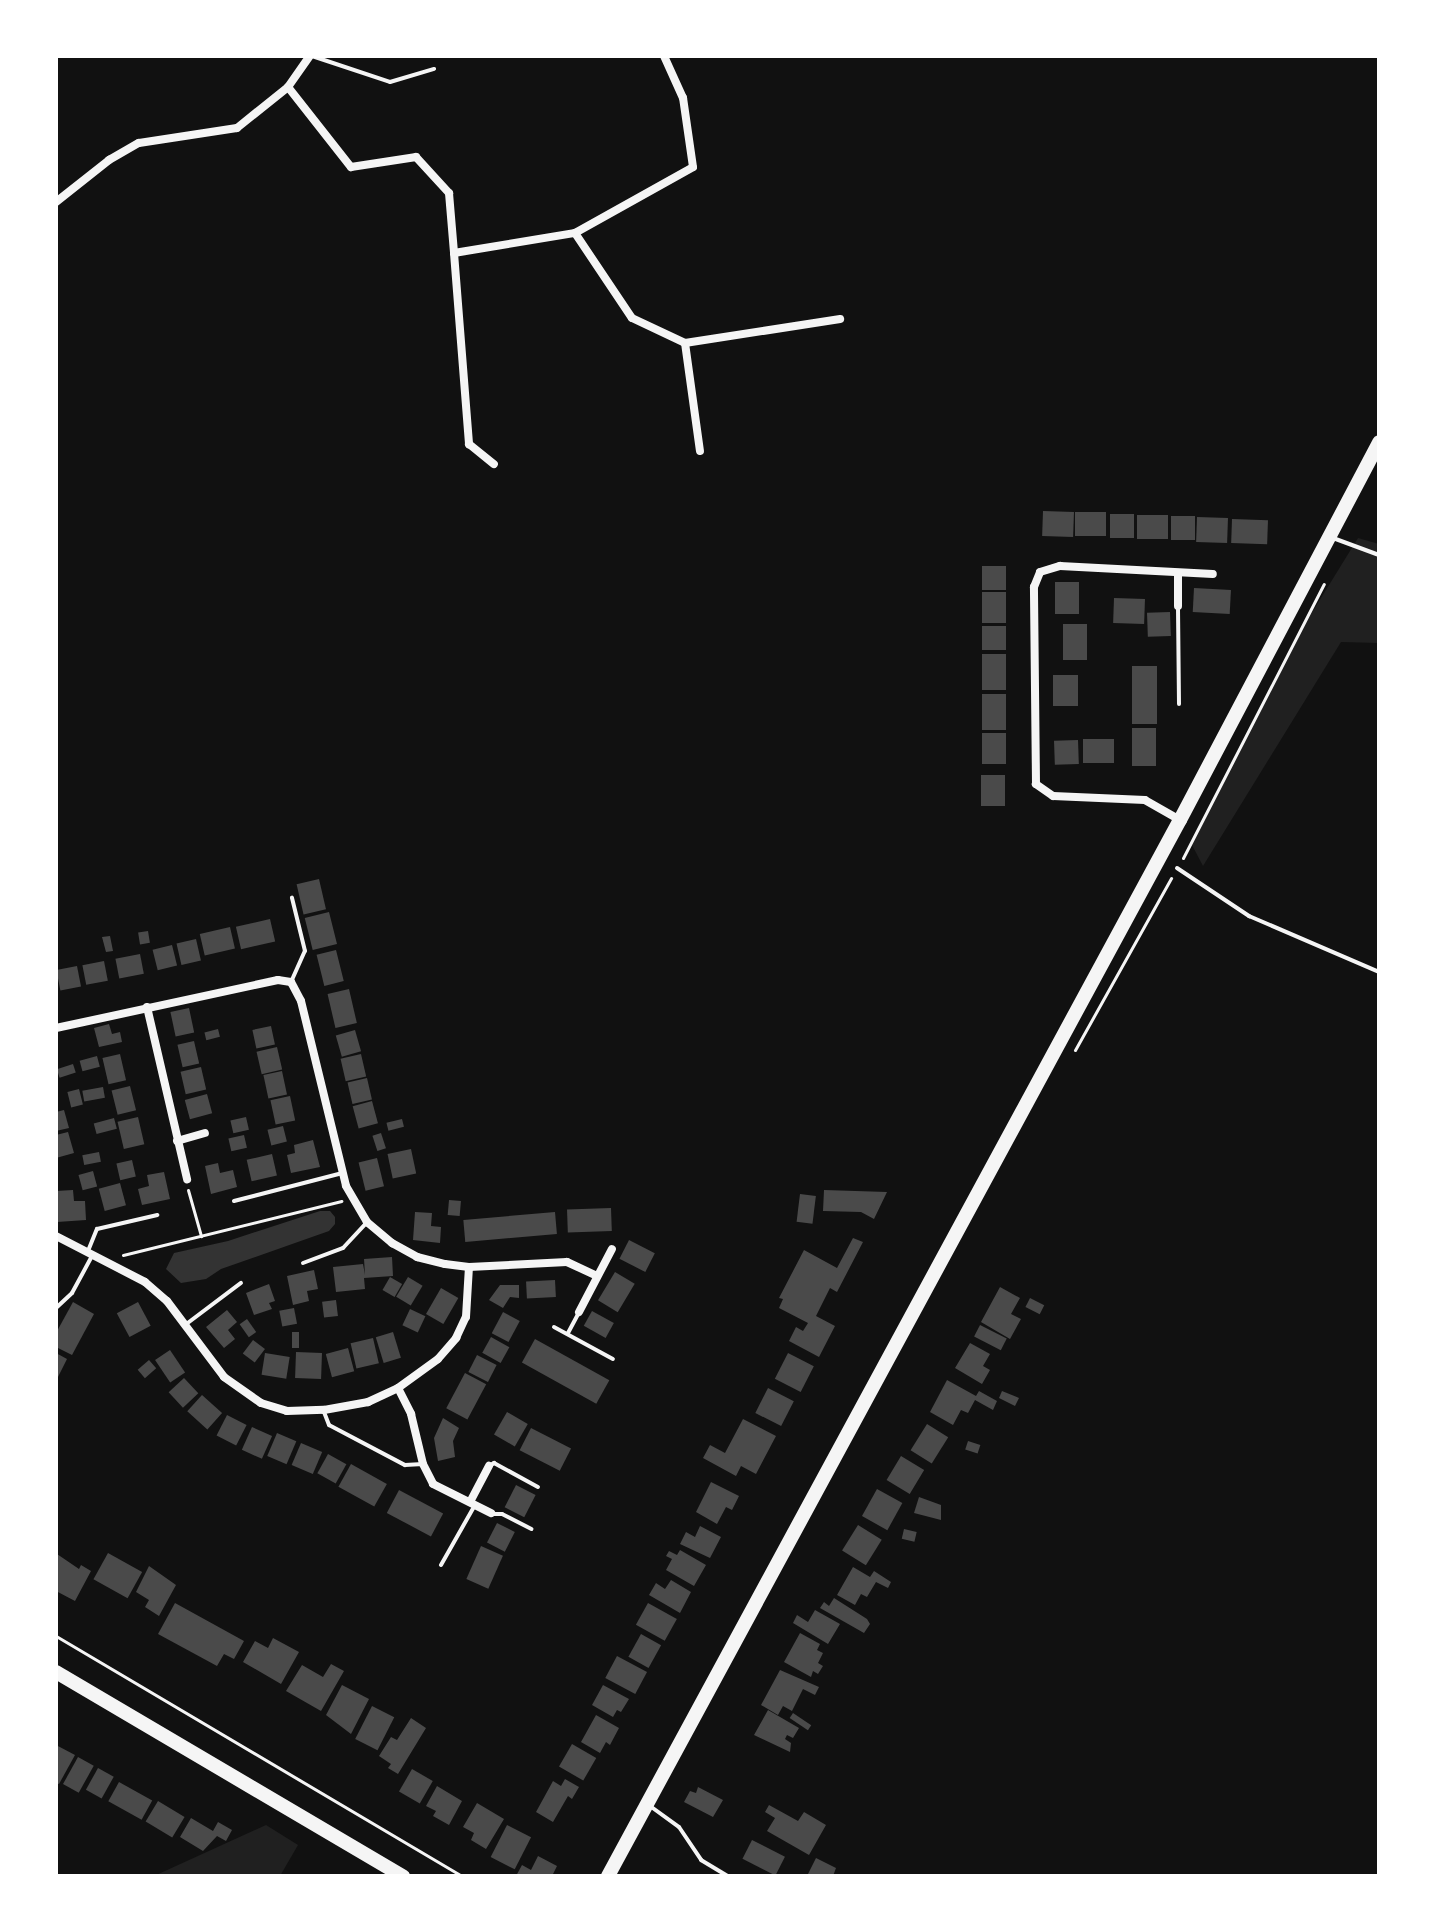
<!DOCTYPE html>
<html>
<head>
<meta charset="utf-8">
<style>
	body { margin:0 }
	#map { position:relative; width:1435px; height:1932px; overflow:hidden; background:#111; font-family:"Golos Text",sans-serif }
	div>[style] { position:absolute }
	.green>* { inset:0; background:#202020 }
	.water>* { inset:0; background:#333 }
	.building>* { inset:0; background:#4a4a4a; transform-origin:0 0 }
	.path>* { height:3px; margin:-1.5px; padding:0 1.5px; transform-origin:1.5px; border-radius:1.5px; background:#f5f5f5 }
	.service>* { height:4px; margin:-2px; padding:0 2px; transform-origin:2px; border-radius:2px; background:#f5f5f5 }
	.minor>* { height:8px; margin:-4px; padding:0 4px; transform-origin:4px; border-radius:4px; background:#f5f5f5 }
	.primary>* { height:14px; margin:-7px; padding:0 7px; transform-origin:7px; border-radius:7px; background:#f5f5f5 }
	.trunk>* { height:14px; margin:-7px; padding:0 7px; transform-origin:7px; border-radius:7px; background:#f5f5f5 }
	span { translate:-50% -50%; white-space:nowrap; text-align:center; line-height:1.15; -webkit-text-stroke:8px #fff; paint-order:stroke }
	.frame { position:absolute; inset:0; border:58px solid #fff; pointer-events:none }
</style>
</head>
<body>
<div id="map">
	<div class="green">
		<div style="clip-path:polygon(1358px 538px,1379px 544px,1379px 643px,1341px 642px,1203px 866px,1192px 845px,1292px 645px)"></div>
		<div style="clip-path:polygon(266px 1825px,298px 1845px,280px 1876px,154px 1876px)"></div>
	</div>
	<div class="water">
		<div style="clip-path:polygon(320px 1211px,330px 1211px,335px 1217px,335px 1224px,329px 1231px,221px 1269px,206px 1279px,181px 1283px,166px 1269px,174px 1253px,228px 1241px)"></div>
	</div>
	<div class="building">
		<div style="left:1043px;top:511px;width:31px;height:25px;rotate:2deg"></div>
		<div style="left:1075px;top:512px;width:31px;height:24px"></div>
		<div style="left:1110px;top:514px;width:24px;height:24px"></div>
		<div style="left:1137px;top:515px;width:31px;height:24px"></div>
		<div style="left:1171px;top:516px;width:24px;height:24px"></div>
		<div style="left:1197px;top:517px;width:31px;height:25px;rotate:2deg"></div>
		<div style="left:1232px;top:519px;width:36px;height:24px;rotate:2deg"></div>
		<div style="left:982px;top:566px;width:24px;height:24px"></div>
		<div style="left:1055px;top:582px;width:24px;height:32px"></div>
		<div style="left:1194px;top:588px;width:37px;height:24px;rotate:3deg"></div>
		<div style="left:982px;top:592px;width:24px;height:31px"></div>
		<div style="left:1114px;top:598px;width:31px;height:25px;rotate:2deg"></div>
		<div style="left:1170px;top:612px;width:24px;height:23px;rotate:88deg"></div>
		<div style="left:1063px;top:624px;width:24px;height:36px"></div>
		<div style="left:982px;top:626px;width:24px;height:24px"></div>
		<div style="left:982px;top:654px;width:24px;height:36px"></div>
		<div style="left:1132px;top:666px;width:25px;height:58px"></div>
		<div style="left:1053px;top:675px;width:25px;height:31px"></div>
		<div style="left:982px;top:694px;width:24px;height:36px"></div>
		<div style="left:1156px;top:728px;width:38px;height:24px;rotate:90deg"></div>
		<div style="left:982px;top:733px;width:24px;height:31px"></div>
		<div style="left:1083px;top:739px;width:31px;height:24px"></div>
		<div style="left:1078px;top:740px;width:24px;height:24px;rotate:88deg"></div>
		<div style="left:981px;top:775px;width:24px;height:31px"></div>
		<div style="left:319px;top:879px;width:31px;height:23px;rotate:77deg"></div>
		<div style="left:329px;top:912px;width:33px;height:25px;rotate:76deg"></div>
		<div style="left:270px;top:919px;width:23px;height:35px;rotate:77deg"></div>
		<div style="left:230px;top:927px;width:22px;height:31px;rotate:77deg"></div>
		<div style="left:148px;top:931px;width:12px;height:10px;rotate:81deg"></div>
		<div style="clip-path:polygon(110px 936px,113px 951px,106px 952px,102px 937px)"></div>
		<div style="left:196px;top:939px;width:22px;height:20px;rotate:77deg"></div>
		<div style="left:172px;top:945px;width:21px;height:20px;rotate:76deg"></div>
		<div style="left:336px;top:950px;width:32px;height:20px;rotate:76deg"></div>
		<div style="left:140px;top:954px;width:20px;height:25px;rotate:79deg"></div>
		<div style="left:104px;top:961px;width:20px;height:22px;rotate:79deg"></div>
		<div style="left:77px;top:966px;width:21px;height:21px;rotate:79deg"></div>
		<div style="left:349px;top:989px;width:35px;height:22px;rotate:77deg"></div>
		<div style="left:189px;top:1008px;width:25px;height:19px;rotate:78deg"></div>
		<div style="clip-path:polygon(109px 1024px,112px 1034px,120px 1032px,122px 1042px,99px 1047px,94px 1028px)"></div>
		<div style="left:271px;top:1026px;width:19px;height:19px;rotate:78deg"></div>
		<div style="left:218px;top:1029px;width:8px;height:14px;rotate:76deg"></div>
		<div style="left:355px;top:1030px;width:22px;height:20px;rotate:74deg"></div>
		<div style="left:194px;top:1041px;width:23px;height:17px;rotate:77deg"></div>
		<div style="left:277px;top:1047px;width:23px;height:21px;rotate:77deg"></div>
		<div style="left:120px;top:1054px;width:27px;height:18px;rotate:77deg"></div>
		<div style="left:361px;top:1054px;width:23px;height:21px;rotate:77deg"></div>
		<div style="left:97px;top:1056px;width:11px;height:18px;rotate:75deg"></div>
		<div style="left:73px;top:1064px;width:9px;height:17px;rotate:72deg"></div>
		<div style="left:201px;top:1067px;width:23px;height:21px;rotate:77deg"></div>
		<div style="left:282px;top:1071px;width:24px;height:19px;rotate:78deg"></div>
		<div style="left:367px;top:1078px;width:22px;height:20px;rotate:77deg"></div>
		<div style="left:130px;top:1086px;width:25px;height:19px;rotate:76deg"></div>
		<div style="left:103px;top:1087px;width:11px;height:21px;rotate:80deg"></div>
		<div style="left:79px;top:1089px;width:16px;height:12px;rotate:76deg"></div>
		<div style="left:207px;top:1094px;width:20px;height:23px;rotate:75deg"></div>
		<div style="left:290px;top:1096px;width:25px;height:20px;rotate:78deg"></div>
		<div style="left:372px;top:1101px;width:23px;height:20px;rotate:75deg"></div>
		<div style="clip-path:polygon(64px 1110px,69px 1128px,56px 1131px,56px 1112px)"></div>
		<div style="left:138px;top:1117px;width:28px;height:21px;rotate:77deg"></div>
		<div style="left:246px;top:1117px;width:13px;height:16px;rotate:77deg"></div>
		<div style="left:114px;top:1118px;width:11px;height:21px;rotate:75deg"></div>
		<div style="left:402px;top:1119px;width:8px;height:16px;rotate:76deg"></div>
		<div style="left:283px;top:1126px;width:16px;height:16px;rotate:76deg"></div>
		<div style="clip-path:polygon(68px 1132px,74px 1153px,56px 1158px,56px 1135px)"></div>
		<div style="left:381px;top:1133px;width:16px;height:9px;rotate:72deg"></div>
		<div style="left:244px;top:1135px;width:13px;height:16px;rotate:77deg"></div>
		<div style="clip-path:polygon(313px 1140px,320px 1167px,291px 1173px,287px 1155px,295px 1153px,294px 1145px)"></div>
		<div style="left:411px;top:1149px;width:25px;height:24px;rotate:78deg"></div>
		<div style="left:99px;top:1152px;width:10px;height:17px;rotate:79deg"></div>
		<div style="left:272px;top:1154px;width:22px;height:26px;rotate:77deg"></div>
		<div style="left:377px;top:1158px;width:29px;height:19px;rotate:76deg"></div>
		<div style="left:132px;top:1160px;width:17px;height:16px;rotate:77deg"></div>
		<div style="clip-path:polygon(218px 1163px,220px 1173px,233px 1170px,237px 1187px,211px 1194px,205px 1166px)"></div>
		<div style="left:93px;top:1171px;width:16px;height:15px;rotate:75deg"></div>
		<div style="clip-path:polygon(164px 1172px,170px 1199px,142px 1205px,138px 1189px,149px 1186px,147px 1175px)"></div>
		<div style="left:120px;top:1183px;width:23px;height:22px;rotate:75deg"></div>
		<div style="clip-path:polygon(73px 1190px,74px 1201px,85px 1201px,86px 1220px,57px 1222px,56px 1191px)"></div>
		<div style="clip-path:polygon(824px 1190px,887px 1192px,874px 1219px,861px 1212px,823px 1211px)"></div>
		<div style="left:800px;top:1194px;width:16px;height:28px;rotate:7deg"></div>
		<div style="left:449px;top:1200px;width:12px;height:15px;rotate:5deg"></div>
		<div style="left:611px;top:1208px;width:23px;height:44px;rotate:88deg"></div>
		<div style="clip-path:polygon(415px 1212px,432px 1213px,431px 1226px,441px 1227px,440px 1243px,413px 1240px)"></div>
		<div style="left:555px;top:1212px;width:22px;height:92px;rotate:85deg"></div>
		<div style="clip-path:polygon(853px 1238px,863px 1242px,837px 1292px,830px 1288px,816px 1316px,835px 1326px,819px 1357px,789px 1341px,796px 1327px,803px 1331px,808px 1323px,779px 1308px,783px 1299px,779px 1298px,804px 1250px,837px 1268px)"></div>
		<div style="left:629px;top:1240px;width:29px;height:21px;rotate:27deg"></div>
		<div style="clip-path:polygon(392px 1257px,393px 1276px,364px 1278px,365px 1289px,336px 1292px,333px 1267px,363px 1264px,365px 1275px,364px 1259px)"></div>
		<div style="clip-path:polygon(314px 1270px,318px 1289px,307px 1291px,309px 1301px,293px 1305px,287px 1276px)"></div>
		<div style="left:615px;top:1272px;width:23px;height:33px;rotate:31deg"></div>
		<div style="left:390px;top:1277px;width:14px;height:15px;rotate:30deg"></div>
		<div style="left:408px;top:1277px;width:17px;height:23px;rotate:31deg"></div>
		<div style="left:555px;top:1280px;width:17px;height:29px;rotate:87deg"></div>
		<div style="clip-path:polygon(269px 1284px,275px 1301px,269px 1303px,272px 1309px,254px 1315px,246px 1293px)"></div>
		<div style="clip-path:polygon(500px 1285px,519px 1285px,519px 1298px,510px 1297px,503px 1308px,489px 1300px)"></div>
		<div style="clip-path:polygon(1000px 1287px,1020px 1298px,1011px 1314px,1021px 1319px,1010px 1339px,981px 1322px)"></div>
		<div style="left:441px;top:1288px;width:20px;height:30px;rotate:30deg"></div>
		<div style="left:1030px;top:1298px;width:16px;height:10px;rotate:27deg"></div>
		<div style="left:336px;top:1300px;width:16px;height:14px;rotate:83deg"></div>
		<div style="clip-path:polygon(73px 1302px,94px 1314px,72px 1355px,56px 1347px,56px 1333px)"></div>
		<div style="left:138px;top:1302px;width:27px;height:24px;rotate:62deg"></div>
		<div style="left:294px;top:1308px;width:16px;height:15px;rotate:79deg"></div>
		<div style="left:410px;top:1309px;width:17px;height:18px;rotate:25deg"></div>
		<div style="clip-path:polygon(227px 1310px,237px 1322px,228px 1330px,235px 1339px,224px 1348px,206px 1327px)"></div>
		<div style="left:592px;top:1311px;width:25px;height:17px;rotate:29deg"></div>
		<div style="left:503px;top:1312px;width:19px;height:24px;rotate:28deg"></div>
		<div style="left:247px;top:1319px;width:16px;height:9px;rotate:55deg"></div>
		<div style="left:980px;top:1325px;width:30px;height:13px;rotate:27deg"></div>
		<div style="left:292px;top:1332px;width:7px;height:16px"></div>
		<div style="left:393px;top:1332px;width:27px;height:18px;rotate:73deg"></div>
		<div style="left:491px;top:1337px;width:21px;height:18px;rotate:29deg"></div>
		<div style="left:373px;top:1338px;width:26px;height:23px;rotate:77deg"></div>
		<div style="left:535px;top:1339px;width:85px;height:27px;rotate:29deg"></div>
		<div style="left:253px;top:1340px;width:15px;height:17px;rotate:37deg"></div>
		<div style="clip-path:polygon(970px 1343px,990px 1354px,983px 1366px,990px 1370px,982px 1384px,955px 1368px)"></div>
		<div style="left:348px;top:1348px;width:24px;height:23px;rotate:75deg"></div>
		<div style="left:170px;top:1350px;width:27px;height:18px;rotate:56deg"></div>
		<div style="left:296px;top:1352px;width:26px;height:26px;rotate:2deg"></div>
		<div style="clip-path:polygon(56px 1353px,67px 1359px,56px 1381px)"></div>
		<div style="left:265px;top:1353px;width:25px;height:22px;rotate:9deg"></div>
		<div style="left:788px;top:1353px;width:29px;height:29px;rotate:27deg"></div>
		<div style="left:477px;top:1355px;width:22px;height:19px;rotate:27deg"></div>
		<div style="left:149px;top:1360px;width:11px;height:15px;rotate:49deg"></div>
		<div style="left:465px;top:1373px;width:24px;height:40px;rotate:28deg"></div>
		<div style="left:184px;top:1378px;width:21px;height:21px;rotate:47deg"></div>
		<div style="clip-path:polygon(947px 1380px,976px 1396px,979px 1391px,997px 1401px,993px 1410px,975px 1400px,968px 1413px,961px 1410px,953px 1425px,930px 1412px)"></div>
		<div style="left:768px;top:1388px;width:29px;height:28px;rotate:27deg"></div>
		<div style="clip-path:polygon(1002px 1391px,1019px 1398px,1015px 1406px,999px 1398px)"></div>
		<div style="left:202px;top:1395px;width:27px;height:22px;rotate:42deg"></div>
		<div style="left:507px;top:1412px;width:24px;height:26px;rotate:30deg"></div>
		<div style="left:227px;top:1415px;width:22px;height:23px;rotate:27deg"></div>
		<div style="clip-path:polygon(443px 1418px,459px 1428px,453px 1441px,455px 1457px,438px 1461px,434px 1438px)"></div>
		<div style="clip-path:polygon(743px 1419px,776px 1436px,756px 1474px,741px 1466px,736px 1476px,703px 1458px,710px 1445px,725px 1453px)"></div>
		<div style="left:927px;top:1424px;width:25px;height:31px;rotate:32deg"></div>
		<div style="left:252px;top:1427px;width:22px;height:25px;rotate:24deg"></div>
		<div style="left:531px;top:1428px;width:45px;height:25px;rotate:27deg"></div>
		<div style="left:277px;top:1433px;width:21px;height:25px;rotate:23deg"></div>
		<div style="left:968px;top:1441px;width:13px;height:9px;rotate:18deg"></div>
		<div style="left:301px;top:1443px;width:23px;height:24px;rotate:23deg"></div>
		<div style="left:328px;top:1454px;width:21px;height:22px;rotate:29deg"></div>
		<div style="left:901px;top:1456px;width:27px;height:28px;rotate:31deg"></div>
		<div style="left:351px;top:1464px;width:41px;height:26px;rotate:29deg"></div>
		<div style="clip-path:polygon(711px 1482px,739px 1496px,732px 1510px,726px 1507px,717px 1524px,696px 1512px)"></div>
		<div style="left:516px;top:1485px;width:22px;height:25px;rotate:27deg"></div>
		<div style="left:877px;top:1489px;width:29px;height:31px;rotate:29deg"></div>
		<div style="left:399px;top:1490px;width:50px;height:26px;rotate:28deg"></div>
		<div style="clip-path:polygon(919px 1497px,941px 1505px,941px 1520px,914px 1513px)"></div>
		<div style="left:497px;top:1523px;width:20px;height:22px;rotate:27deg"></div>
		<div style="left:858px;top:1525px;width:28px;height:30px;rotate:32deg"></div>
		<div style="clip-path:polygon(700px 1526px,721px 1537px,710px 1558px,680px 1544px,686px 1532px,695px 1537px)"></div>
		<div style="left:904px;top:1529px;width:13px;height:10px;rotate:13deg"></div>
		<div style="left:481px;top:1546px;width:24px;height:36px;rotate:24deg"></div>
		<div style="clip-path:polygon(680px 1550px,706px 1565px,694px 1586px,666px 1570px,672px 1559px,666px 1556px,669px 1551px,677px 1555px)"></div>
		<div style="left:108px;top:1553px;width:39px;height:30px;rotate:29deg"></div>
		<div style="clip-path:polygon(57px 1554px,79px 1569px,81px 1565px,91px 1571px,75px 1601px,56px 1591px)"></div>
		<div style="clip-path:polygon(149px 1566px,176px 1585px,159px 1616px,145px 1607px,149px 1600px,136px 1592px)"></div>
		<div style="clip-path:polygon(853px 1567px,870px 1577px,874px 1571px,891px 1582px,888px 1588px,876px 1582px,867px 1597px,861px 1594px,855px 1605px,837px 1595px)"></div>
		<div style="clip-path:polygon(671px 1580px,691px 1592px,680px 1613px,649px 1595px,656px 1583px,665px 1589px)"></div>
		<div style="clip-path:polygon(834px 1598px,867px 1619px,870px 1624px,864px 1633px,820px 1608px,824px 1602px,829px 1606px)"></div>
		<div style="clip-path:polygon(175px 1603px,244px 1641px,234px 1659px,224px 1654px,217px 1666px,158px 1634px)"></div>
		<div style="left:648px;top:1603px;width:33px;height:25px;rotate:29deg"></div>
		<div style="clip-path:polygon(815px 1610px,840px 1624px,828px 1644px,793px 1623px,797px 1615px,808px 1622px)"></div>
		<div style="clip-path:polygon(800px 1633px,820px 1644px,817px 1650px,823px 1653px,818px 1663px,823px 1666px,818px 1674px,813px 1671px,811px 1677px,784px 1662px)"></div>
		<div style="left:641px;top:1634px;width:23px;height:26px;rotate:29deg"></div>
		<div style="clip-path:polygon(273px 1638px,299px 1652px,281px 1684px,243px 1662px,255px 1641px,268px 1648px)"></div>
		<div style="left:617px;top:1656px;width:34px;height:25px;rotate:28deg"></div>
		<div style="clip-path:polygon(331px 1664px,344px 1671px,321px 1711px,286px 1691px,302px 1665px,323px 1677px)"></div>
		<div style="clip-path:polygon(780px 1670px,819px 1687px,815px 1695px,803px 1689px,792px 1711px,783px 1706px,778px 1715px,761px 1705px)"></div>
		<div style="clip-path:polygon(342px 1685px,369px 1699px,351px 1734px,326px 1715px)"></div>
		<div style="clip-path:polygon(603px 1685px,629px 1699px,621px 1712px,617px 1710px,613px 1717px,592px 1705px)"></div>
		<div style="left:372px;top:1706px;width:25px;height:37px;rotate:27deg"></div>
		<div style="clip-path:polygon(768px 1710px,799px 1728px,793px 1738px,787px 1735px,785px 1739px,791px 1743px,790px 1752px,754px 1735px)"></div>
		<div style="left:793px;top:1713px;width:22px;height:6px;rotate:34deg"></div>
		<div style="clip-path:polygon(596px 1715px,619px 1728px,610px 1745px,606px 1742px,600px 1753px,581px 1742px)"></div>
		<div style="clip-path:polygon(411px 1718px,426px 1728px,398px 1774px,388px 1768px,391px 1764px,379px 1756px,391px 1737px,397px 1740px)"></div>
		<div style="left:572px;top:1744px;width:28px;height:26px;rotate:30deg"></div>
		<div style="clip-path:polygon(56px 1745px,75px 1755px,59px 1784px,56px 1783px)"></div>
		<div style="left:78px;top:1757px;width:18px;height:31px;rotate:29deg"></div>
		<div style="left:98px;top:1768px;width:18px;height:25px;rotate:29deg"></div>
		<div style="left:412px;top:1769px;width:24px;height:26px;rotate:30deg"></div>
		<div style="clip-path:polygon(565px 1779px,579px 1787px,572px 1799px,568px 1796px,553px 1822px,536px 1812px,553px 1781px,561px 1786px)"></div>
		<div style="left:119px;top:1782px;width:38px;height:22px;rotate:29deg"></div>
		<div style="clip-path:polygon(437px 1786px,462px 1801px,449px 1825px,433px 1816px,436px 1811px,426px 1806px)"></div>
		<div style="clip-path:polygon(698px 1787px,723px 1800px,713px 1817px,684px 1802px,690px 1791px,696px 1793px)"></div>
		<div style="left:158px;top:1801px;width:31px;height:24px;rotate:31deg"></div>
		<div style="clip-path:polygon(477px 1803px,504px 1819px,486px 1849px,471px 1840px,474px 1833px,463px 1827px)"></div>
		<div style="clip-path:polygon(769px 1805px,798px 1821px,804px 1812px,826px 1825px,809px 1855px,767px 1831px,775px 1818px,765px 1812px)"></div>
		<div style="clip-path:polygon(191px 1818px,213px 1831px,218px 1822px,232px 1830px,226px 1841px,217px 1836px,203px 1851px,180px 1837px)"></div>
		<div style="left:507px;top:1825px;width:27px;height:36px;rotate:27deg"></div>
		<div style="left:752px;top:1840px;width:37px;height:21px;rotate:27deg"></div>
		<div style="clip-path:polygon(538px 1856px,557px 1866px,552px 1876px,516px 1876px,522px 1865px,531px 1870px)"></div>
		<div style="clip-path:polygon(816px 1858px,836px 1868px,833px 1876px,807px 1876px)"></div>
	</div>
	<div class="path">
		<div style="left:1183px;top:858px;width:308px;rotate:-62.8deg"></div>
		<div style="left:1075px;top:1050px;width:197px;rotate:-60.8deg"></div>
		<div style="left:188px;top:1190px;width:48px;rotate:74.2deg"></div>
		<div style="left:123px;top:1255px;width:225px;rotate:-13.9deg"></div>
		<div style="left:56px;top:1636px;width:472px;rotate:30.6deg"></div>
	</div>
	<div class="service">
		<div style="left:312px;top:56px;width:82px;rotate:18.4deg"></div>
		<div style="left:390px;top:82px;width:46px;rotate:-16.5deg"></div>
		<div style="left:1333px;top:538px;width:49px;rotate:20.3deg"></div>
		<div style="left:1178px;top:608px;width:96px;rotate:89.4deg"></div>
		<div style="left:1177px;top:868px;width:87px;rotate:33.7deg"></div>
		<div style="left:1249px;top:916px;width:142px;rotate:23.3deg"></div>
		<div style="left:291px;top:982px;width:34px;rotate:-66deg"></div>
		<div style="left:305px;top:951px;width:55px;rotate:-103.8deg"></div>
		<div style="left:234px;top:1201px;width:112px;rotate:-14.5deg"></div>
		<div style="left:88px;top:1251px;width:24px;rotate:-68deg"></div>
		<div style="left:97px;top:1229px;width:62px;rotate:-13.1deg"></div>
		<div style="left:303px;top:1263px;width:43px;rotate:-20.6deg"></div>
		<div style="left:343px;top:1248px;width:35px;rotate:-47deg"></div>
		<div style="left:56px;top:1308px;width:22px;rotate:-43deg"></div>
		<div style="left:72px;top:1293px;width:42px;rotate:-61.6deg"></div>
		<div style="left:185px;top:1325px;width:70px;rotate:-36.9deg"></div>
		<div style="left:554px;top:1327px;width:67px;rotate:28.5deg"></div>
		<div style="left:568px;top:1333px;width:21px;rotate:-62deg"></div>
		<div style="left:324px;top:1412px;width:14px;rotate:69deg"></div>
		<div style="left:329px;top:1425px;width:86px;rotate:27.8deg"></div>
		<div style="left:405px;top:1465px;width:18px;rotate:-3deg"></div>
		<div style="left:491px;top:1465px;width:4px;rotate:-34deg"></div>
		<div style="left:494px;top:1463px;width:50px;rotate:28.6deg"></div>
		<div style="left:493px;top:1514px;width:9px"></div>
		<div style="left:502px;top:1514px;width:33px;rotate:27deg"></div>
		<div style="left:441px;top:1565px;width:69px;rotate:-60.5deg"></div>
		<div style="left:650px;top:1806px;width:36px;rotate:36deg"></div>
		<div style="left:679px;top:1827px;width:40px;rotate:56deg"></div>
		<div style="left:701px;top:1860px;width:31px;rotate:31deg"></div>
	</div>
	<div class="minor">
		<div style="left:288px;top:87px;width:102px;rotate:51.8deg"></div>
		<div style="left:351px;top:167px;width:66px;rotate:-8.7deg"></div>
		<div style="left:416px;top:157px;width:49px;rotate:47.5deg"></div>
		<div style="left:449px;top:193px;width:60px;rotate:85.2deg"></div>
		<div style="left:454px;top:253px;width:123px;rotate:-9.4deg"></div>
		<div style="left:575px;top:233px;width:135px;rotate:-29.2deg"></div>
		<div style="left:693px;top:167px;width:70px;rotate:-98.2deg"></div>
		<div style="left:683px;top:98px;width:46px;rotate:-114.3deg"></div>
		<div style="left:56px;top:202px;width:68px;rotate:-38.4deg"></div>
		<div style="left:109px;top:160px;width:34px;rotate:-30deg"></div>
		<div style="left:139px;top:143px;width:99px;rotate:-8.7deg"></div>
		<div style="left:237px;top:128px;width:65px;rotate:-38.8deg"></div>
		<div style="left:288px;top:87px;width:38px;rotate:-55deg"></div>
		<div style="left:575px;top:233px;width:102px;rotate:56.2deg"></div>
		<div style="left:632px;top:318px;width:59px;rotate:25.3deg"></div>
		<div style="left:685px;top:343px;width:157px;rotate:-8.8deg"></div>
		<div style="left:454px;top:253px;width:192px;rotate:85.5deg"></div>
		<div style="left:469px;top:444px;width:32px;rotate:39deg"></div>
		<div style="left:685px;top:343px;width:109px;rotate:82.1deg"></div>
		<div style="left:1178px;top:606px;width:33px;rotate:-90deg"></div>
		<div style="left:1180px;top:820px;width:40px;rotate:-150.3deg"></div>
		<div style="left:1145px;top:800px;width:92px;rotate:-177.5deg"></div>
		<div style="left:1053px;top:796px;width:21px;rotate:-145deg"></div>
		<div style="left:1036px;top:784px;width:197px;rotate:-90.6deg"></div>
		<div style="left:1034px;top:587px;width:16px;rotate:-68deg"></div>
		<div style="left:1040px;top:572px;width:21px;rotate:-17deg"></div>
		<div style="left:1060px;top:566px;width:153px;rotate:3deg"></div>
		<div style="left:147px;top:1007px;width:177px;rotate:76.9deg"></div>
		<div style="left:56px;top:1028px;width:227px;rotate:-12.2deg"></div>
		<div style="left:278px;top:980px;width:13px;rotate:9deg"></div>
		<div style="left:291px;top:982px;width:21px;rotate:62deg"></div>
		<div style="left:301px;top:1001px;width:190px;rotate:76.3deg"></div>
		<div style="left:346px;top:1186px;width:42px;rotate:59.7deg"></div>
		<div style="left:367px;top:1222px;width:33px;rotate:40deg"></div>
		<div style="left:392px;top:1243px;width:29px;rotate:29deg"></div>
		<div style="left:417px;top:1257px;width:29px;rotate:14deg"></div>
		<div style="left:445px;top:1264px;width:24px;rotate:7deg"></div>
		<div style="left:469px;top:1267px;width:98px;rotate:-2.9deg"></div>
		<div style="left:567px;top:1262px;width:33px;rotate:25deg"></div>
		<div style="left:177px;top:1141px;width:29px;rotate:-16deg"></div>
		<div style="left:56px;top:1236px;width:100px;rotate:27.3deg"></div>
		<div style="left:145px;top:1282px;width:29px;rotate:41deg"></div>
		<div style="left:167px;top:1301px;width:95px;rotate:53.1deg"></div>
		<div style="left:224px;top:1377px;width:45px;rotate:35.1deg"></div>
		<div style="left:261px;top:1403px;width:27px;rotate:17deg"></div>
		<div style="left:287px;top:1411px;width:37px;rotate:-2deg"></div>
		<div style="left:324px;top:1410px;width:45px;rotate:-10.3deg"></div>
		<div style="left:368px;top:1402px;width:33px;rotate:-25deg"></div>
		<div style="left:398px;top:1388px;width:49px;rotate:-35.9deg"></div>
		<div style="left:438px;top:1359px;width:28px;rotate:-49deg"></div>
		<div style="left:456px;top:1338px;width:23px;rotate:-65deg"></div>
		<div style="left:466px;top:1317px;width:50px;rotate:-86.6deg"></div>
		<div style="left:579px;top:1312px;width:71px;rotate:-62.4deg"></div>
		<div style="left:398px;top:1388px;width:29px;rotate:63deg"></div>
		<div style="left:411px;top:1414px;width:51px;rotate:76.5deg"></div>
		<div style="left:423px;top:1464px;width:22px;rotate:63deg"></div>
		<div style="left:433px;top:1484px;width:65px;rotate:26.6deg"></div>
		<div style="left:470px;top:1502px;width:41px;rotate:-62.2deg"></div>
	</div>
	<div class="primary">
		<div style="left:56px;top:1672px;width:403px;rotate:30.5deg"></div>
	</div>
	<div class="trunk">
		<div style="left:608px;top:1876px;width:1201px;rotate:-61.56deg"></div>
		<div style="left:1180px;top:820px;width:427px;rotate:-62.2deg"></div>
	</div>
	<div class="frame"></div>
</div>
</body>
</html>
